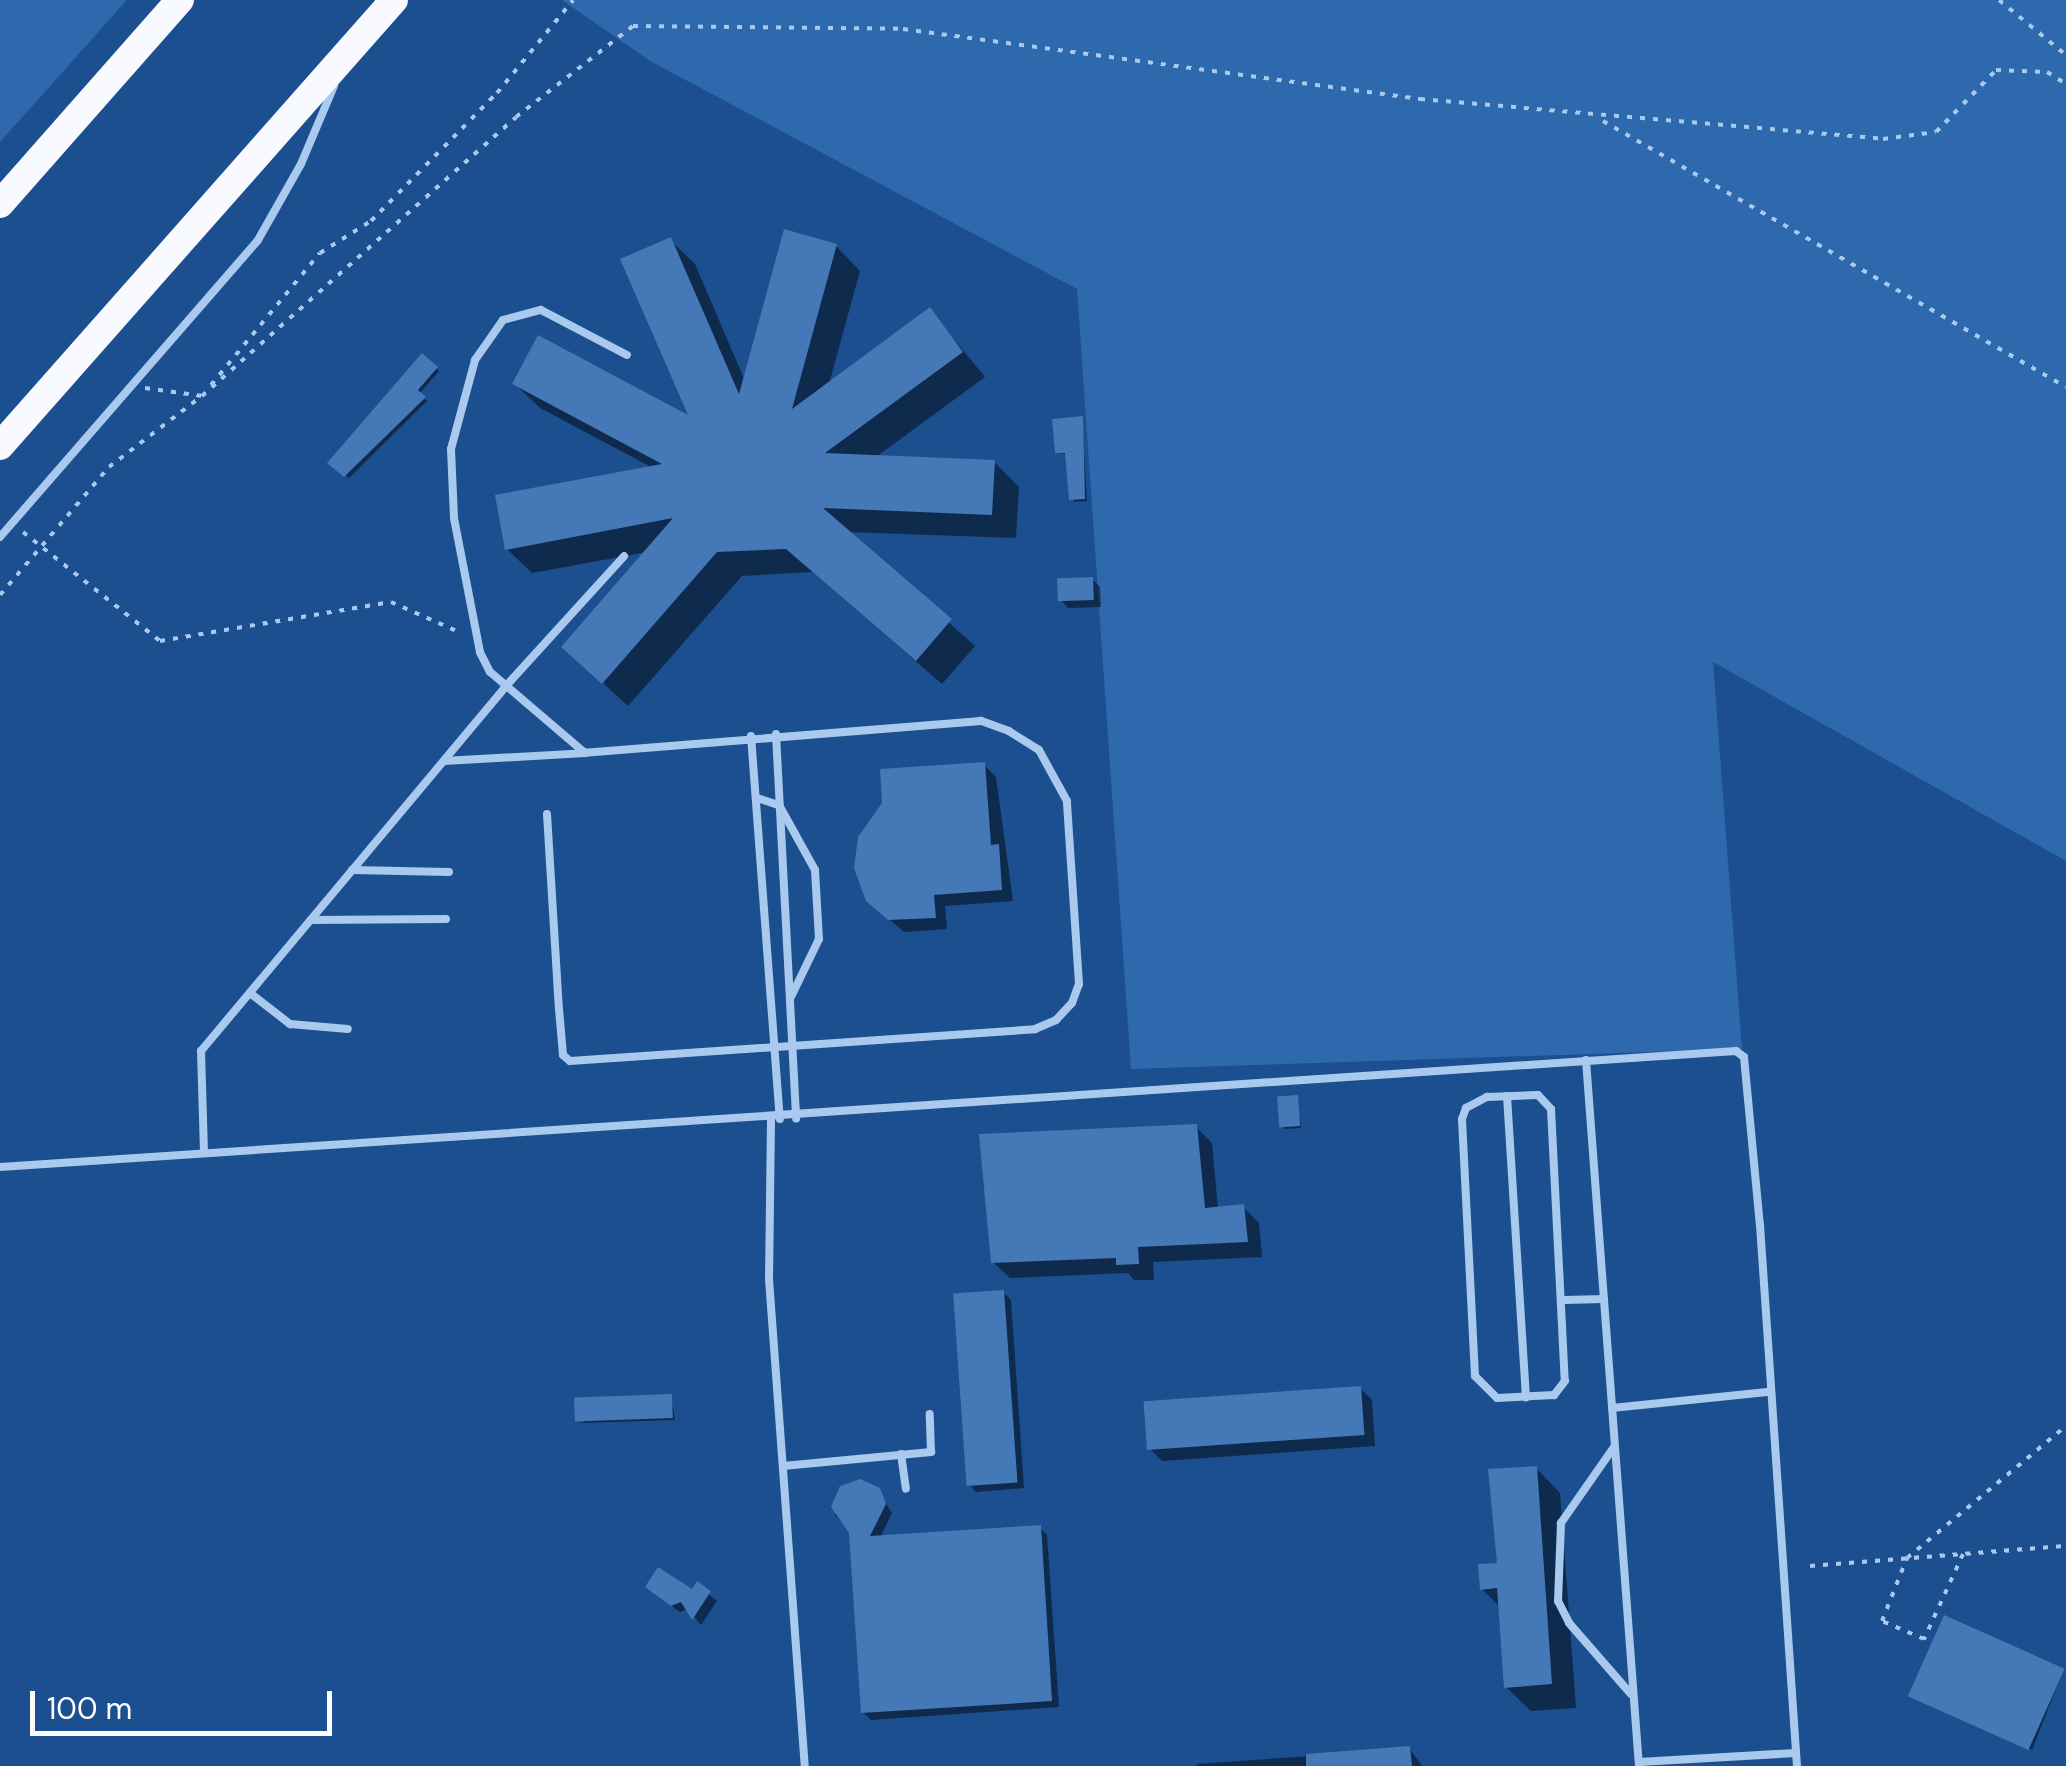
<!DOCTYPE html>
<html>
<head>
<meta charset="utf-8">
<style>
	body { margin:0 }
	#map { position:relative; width:2066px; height:1766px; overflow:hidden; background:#1b4f8f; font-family:"DM Sans",sans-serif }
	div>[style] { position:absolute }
	.green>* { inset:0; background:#2e69ad }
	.shadow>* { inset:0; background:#0007 }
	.building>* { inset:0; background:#4478b7; transform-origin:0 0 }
	.path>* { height:4px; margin-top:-2px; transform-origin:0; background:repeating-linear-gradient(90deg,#a9c9ee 0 5px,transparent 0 13px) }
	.service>* { height:8px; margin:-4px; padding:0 4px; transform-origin:4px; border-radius:4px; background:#a9c9ee }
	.trunk>* { height:28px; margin:-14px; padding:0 14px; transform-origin:14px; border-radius:14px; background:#f8faff }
	span { translate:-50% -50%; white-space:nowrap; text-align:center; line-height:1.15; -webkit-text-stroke:8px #1b4f8f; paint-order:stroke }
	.scale { position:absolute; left:30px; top:1691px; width:302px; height:45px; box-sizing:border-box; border:5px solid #fff; border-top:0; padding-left:12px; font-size:30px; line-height:35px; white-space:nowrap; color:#fff; -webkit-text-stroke:8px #1b4f8f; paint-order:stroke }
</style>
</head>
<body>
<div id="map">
	<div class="green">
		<div style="clip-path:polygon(0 0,127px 0,0 142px)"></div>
		<div style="clip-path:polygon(562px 0,2066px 0,2066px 861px,1713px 662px,1742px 1049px,1131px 1069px,1077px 289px,650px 61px)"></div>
	</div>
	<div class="shadow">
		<div style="clip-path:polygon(670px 240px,695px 264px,745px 381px,836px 246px,860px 271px,829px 384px,930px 310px,985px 377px,876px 457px,994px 462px,1019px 487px,1016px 538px,847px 532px,975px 646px,942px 684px,813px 572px,742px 576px,628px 706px,564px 647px,647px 552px,532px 573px,507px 549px,653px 468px,540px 408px,515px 384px,693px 421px)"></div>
		<div style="clip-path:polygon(422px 357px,439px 371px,419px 394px,427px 401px,349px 478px,331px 463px)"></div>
		<div style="clip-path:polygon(1082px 419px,1087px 501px,1074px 502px,1068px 455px,1057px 452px)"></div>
		<div style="clip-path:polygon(1092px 579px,1100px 587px,1101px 607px,1068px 608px,1061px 600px)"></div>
		<div style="clip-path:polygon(984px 765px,996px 777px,1013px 901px,945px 906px,947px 929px,904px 932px,871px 904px,885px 804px)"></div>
		<div style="clip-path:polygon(1297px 1097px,1301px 1128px,1285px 1129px,1282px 1126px)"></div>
		<div style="clip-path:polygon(1196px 1127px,1212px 1143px,1218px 1209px,1243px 1207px,1259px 1223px,1262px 1257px,1153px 1262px,1154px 1280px,1134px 1280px,1128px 1273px,1010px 1278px,993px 1262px)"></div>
		<div style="clip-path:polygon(1003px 1292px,1011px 1300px,1024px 1488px,976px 1492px,969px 1484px)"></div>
		<div style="clip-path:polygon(1360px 1388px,1372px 1400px,1375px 1446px,1162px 1461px,1150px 1449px)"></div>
		<div style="clip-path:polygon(671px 1396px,675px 1420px,579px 1423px)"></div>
		<div style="clip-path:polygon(1536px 1468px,1560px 1493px,1576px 1708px,1531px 1711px,1506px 1687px,1500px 1607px,1482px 1589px,1500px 1565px)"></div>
		<div style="clip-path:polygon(878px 1491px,892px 1513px,880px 1538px,1040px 1528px,1047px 1535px,1059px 1707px,871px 1720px,863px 1712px,851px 1532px,835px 1515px,837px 1493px)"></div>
		<div style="clip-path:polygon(697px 1585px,717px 1601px,701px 1625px,688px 1609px,680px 1612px,655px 1594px,692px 1593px)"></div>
		<div style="clip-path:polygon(2063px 1671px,2032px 1750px,1914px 1698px)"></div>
		<div style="clip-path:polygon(1410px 1749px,1422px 1766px,1197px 1766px,1196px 1764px)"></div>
	</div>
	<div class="building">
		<div style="clip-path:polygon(784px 229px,837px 244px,792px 409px,930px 307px,963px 352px,825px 453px,995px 460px,992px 515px,823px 508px,952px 619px,916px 661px,786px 549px,717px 552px,602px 684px,561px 647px,673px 518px,505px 550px,495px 495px,662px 464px,512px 384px,538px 335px,688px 415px,620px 259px,671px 237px,739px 394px)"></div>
		<div style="clip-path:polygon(422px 353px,438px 367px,418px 390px,426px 397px,344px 477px,327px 463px)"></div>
		<div style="clip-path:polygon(1083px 416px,1085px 499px,1069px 500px,1065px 453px,1055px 453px,1052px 419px)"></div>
		<div style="left:1093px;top:577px;width:23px;height:36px;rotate:88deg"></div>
		<div style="clip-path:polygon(985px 762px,991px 845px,999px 844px,1002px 890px,934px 895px,936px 918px,888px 920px,866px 901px,854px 868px,858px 837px,882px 803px,880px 769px)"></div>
		<div style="left:1298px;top:1095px;width:31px;height:21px;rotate:86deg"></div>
		<div style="clip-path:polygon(1197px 1124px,1205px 1208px,1244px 1204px,1248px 1242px,1138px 1247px,1139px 1264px,1116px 1265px,1116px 1258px,991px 1263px,979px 1134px)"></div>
		<div style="left:1004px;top:1290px;width:193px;height:51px;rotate:86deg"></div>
		<div style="left:1361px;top:1386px;width:49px;height:218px;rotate:86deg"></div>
		<div style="left:672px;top:1394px;width:24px;height:98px;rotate:88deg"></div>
		<div style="clip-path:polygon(1537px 1466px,1552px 1684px,1504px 1688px,1497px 1588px,1480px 1590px,1478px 1564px,1497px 1563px,1488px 1469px)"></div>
		<div style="clip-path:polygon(860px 1479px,880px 1488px,886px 1504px,870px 1536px,1041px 1525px,1052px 1701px,861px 1713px,849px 1533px,831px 1507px,840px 1486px)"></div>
		<div style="clip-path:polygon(658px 1567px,692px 1589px,697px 1581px,711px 1591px,692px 1620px,681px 1602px,671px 1606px,645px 1587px)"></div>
		<div style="left:1944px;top:1615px;width:132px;height:89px;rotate:24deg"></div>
		<div style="clip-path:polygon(1410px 1746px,1412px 1766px,1306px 1766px,1306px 1754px)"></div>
	</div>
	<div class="path">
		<div style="left:1999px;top:0;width:87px;rotate:39.4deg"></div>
		<div style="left:1603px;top:121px;width:534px;rotate:29.88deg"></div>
		<div style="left:211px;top:385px;width:171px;rotate:-50.5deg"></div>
		<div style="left:320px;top:253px;width:60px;rotate:-32.1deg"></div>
		<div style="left:371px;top:221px;width:180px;rotate:-45.5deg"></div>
		<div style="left:497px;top:93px;width:120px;rotate:-50.7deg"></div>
		<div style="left:145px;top:388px;width:58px;rotate:8deg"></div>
		<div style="left:202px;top:396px;width:420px;rotate:-41.6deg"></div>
		<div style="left:516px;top:117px;width:148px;rotate:-37.9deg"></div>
		<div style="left:633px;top:26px;width:270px;rotate:0.6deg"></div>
		<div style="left:903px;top:29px;width:522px;rotate:7.71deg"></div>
		<div style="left:1420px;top:99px;width:465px;rotate:4.9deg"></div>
		<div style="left:1883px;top:139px;width:53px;rotate:-7.5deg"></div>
		<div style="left:1936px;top:132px;width:86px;rotate:-45.9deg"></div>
		<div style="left:1996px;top:70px;width:51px;rotate:2.2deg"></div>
		<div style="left:2047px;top:72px;width:22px;rotate:32deg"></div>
		<div style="left:23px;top:532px;width:175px;rotate:38.5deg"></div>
		<div style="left:160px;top:641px;width:234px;rotate:-9.6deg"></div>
		<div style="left:391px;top:602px;width:77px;rotate:23.9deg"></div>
		<div style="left:0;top:595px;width:168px;rotate:-49.6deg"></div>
		<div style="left:109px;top:467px;width:117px;rotate:-37.4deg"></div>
		<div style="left:1963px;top:1554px;width:94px;rotate:114.6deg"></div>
		<div style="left:1924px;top:1639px;width:46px;rotate:-156.8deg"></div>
		<div style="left:1882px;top:1621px;width:68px;rotate:-68.4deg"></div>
		<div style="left:1907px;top:1558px;width:207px;rotate:-39.7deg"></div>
		<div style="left:1810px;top:1566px;width:255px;rotate:-4.5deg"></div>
	</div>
	<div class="service">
		<div style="left:0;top:537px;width:393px;rotate:-49deg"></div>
		<div style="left:258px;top:240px;width:87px;rotate:-60.5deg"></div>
		<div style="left:301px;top:164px;width:85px;rotate:-67.1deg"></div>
		<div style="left:776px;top:734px;width:385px;rotate:87deg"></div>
		<div style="left:751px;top:736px;width:384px;rotate:85.7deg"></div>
		<div style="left:444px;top:761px;width:141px;rotate:-3.2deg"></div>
		<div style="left:585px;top:753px;width:125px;rotate:-139.5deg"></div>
		<div style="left:490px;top:672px;width:22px;rotate:-117deg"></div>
		<div style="left:480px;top:652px;width:136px;rotate:-101deg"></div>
		<div style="left:454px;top:518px;width:69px;rotate:-92.5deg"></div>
		<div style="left:451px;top:449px;width:92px;rotate:-74.9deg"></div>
		<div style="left:475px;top:360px;width:49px;rotate:-55deg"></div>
		<div style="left:503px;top:320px;width:39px;rotate:-15deg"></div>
		<div style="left:541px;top:310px;width:97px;rotate:27.6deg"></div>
		<div style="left:757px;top:798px;width:23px;rotate:18deg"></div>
		<div style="left:779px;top:805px;width:74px;rotate:61deg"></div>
		<div style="left:815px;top:870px;width:69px;rotate:86.7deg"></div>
		<div style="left:819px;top:939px;width:64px;rotate:115.8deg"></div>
		<div style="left:547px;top:814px;width:195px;rotate:86.5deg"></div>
		<div style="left:559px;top:1009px;width:46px;rotate:85deg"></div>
		<div style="left:563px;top:1055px;width:9px;rotate:41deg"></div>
		<div style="left:570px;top:1061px;width:466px;rotate:-3.9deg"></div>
		<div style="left:1035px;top:1029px;width:23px;rotate:-23deg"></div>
		<div style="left:1056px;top:1020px;width:23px;rotate:-47deg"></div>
		<div style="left:1072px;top:1003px;width:20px;rotate:-70deg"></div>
		<div style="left:1079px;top:984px;width:183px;rotate:-93.8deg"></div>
		<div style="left:1067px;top:801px;width:58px;rotate:-118.8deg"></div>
		<div style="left:1039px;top:750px;width:36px;rotate:-148deg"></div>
		<div style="left:1009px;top:731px;width:30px;rotate:-160deg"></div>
		<div style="left:981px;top:721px;width:397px;rotate:175.4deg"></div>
		<div style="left:352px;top:870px;width:97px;rotate:1.2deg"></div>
		<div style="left:311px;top:920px;width:135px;rotate:-0.4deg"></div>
		<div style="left:250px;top:993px;width:51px;rotate:37.8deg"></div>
		<div style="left:290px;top:1024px;width:58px;rotate:4.9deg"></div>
		<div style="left:1586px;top:1060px;width:708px;rotate:85.71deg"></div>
		<div style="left:1538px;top:1095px;width:19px;rotate:47deg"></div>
		<div style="left:1551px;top:1109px;width:272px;rotate:87.1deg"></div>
		<div style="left:1565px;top:1381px;width:18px;rotate:128deg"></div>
		<div style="left:1554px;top:1395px;width:57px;rotate:177deg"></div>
		<div style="left:1497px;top:1398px;width:31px;rotate:-135deg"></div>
		<div style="left:1475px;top:1376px;width:257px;rotate:-92.9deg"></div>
		<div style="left:1462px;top:1119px;width:12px;rotate:-70deg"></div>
		<div style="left:1466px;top:1108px;width:24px;rotate:-28deg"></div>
		<div style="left:1487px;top:1097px;width:51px;rotate:-2.2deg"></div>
		<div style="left:1507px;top:1096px;width:302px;rotate:86.4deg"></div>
		<div style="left:771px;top:1119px;width:160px;rotate:90.7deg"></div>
		<div style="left:769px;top:1279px;width:488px;rotate:85.8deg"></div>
		<div style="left:204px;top:1152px;width:101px;rotate:-91.7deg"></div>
		<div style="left:201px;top:1051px;width:474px;rotate:-50.1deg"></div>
		<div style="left:505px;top:687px;width:177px;rotate:-47.7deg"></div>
		<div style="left:0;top:1167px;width:1740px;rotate:-3.82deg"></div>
		<div style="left:1736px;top:1051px;width:10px;rotate:37deg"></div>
		<div style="left:1744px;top:1057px;width:169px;rotate:84.6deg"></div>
		<div style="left:1760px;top:1225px;width:542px;rotate:86.09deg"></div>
		<div style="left:1564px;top:1300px;width:40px;rotate:-1.4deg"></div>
		<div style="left:1612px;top:1408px;width:156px;rotate:-5.9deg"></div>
		<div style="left:1614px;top:1447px;width:93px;rotate:124.9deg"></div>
		<div style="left:1561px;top:1523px;width:78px;rotate:92.2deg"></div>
		<div style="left:1558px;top:1601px;width:25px;rotate:63deg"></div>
		<div style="left:1569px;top:1623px;width:94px;rotate:48.9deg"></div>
		<div style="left:901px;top:1454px;width:35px;rotate:82deg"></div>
		<div style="left:783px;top:1466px;width:149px;rotate:-5.4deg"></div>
		<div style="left:931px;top:1452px;width:38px;rotate:-92deg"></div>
		<div style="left:1639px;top:1762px;width:157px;rotate:-3.3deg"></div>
	</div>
	<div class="trunk">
		<div style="left:0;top:204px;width:272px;rotate:-48.6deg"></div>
		<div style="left:0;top:446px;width:595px;rotate:-48.54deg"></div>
	</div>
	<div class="scale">100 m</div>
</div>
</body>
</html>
